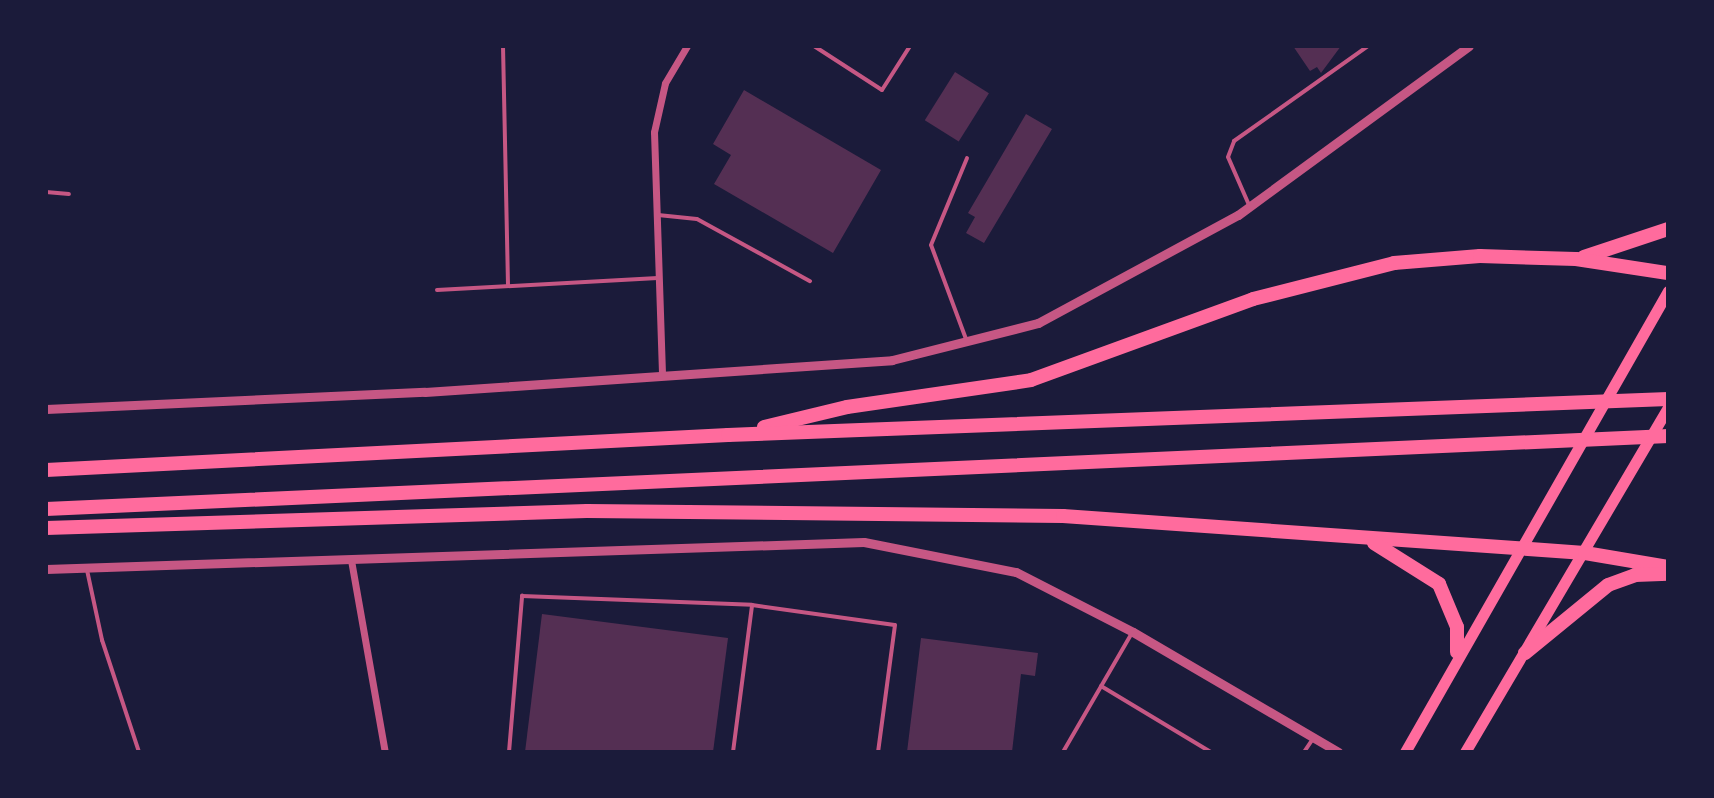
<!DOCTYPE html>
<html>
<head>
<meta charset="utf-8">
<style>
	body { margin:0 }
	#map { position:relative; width:1714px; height:798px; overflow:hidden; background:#1b1b3a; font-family:"Space Grotesk",sans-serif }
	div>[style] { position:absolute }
	.building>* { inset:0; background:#542f53; transform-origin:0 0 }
	.service>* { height:4px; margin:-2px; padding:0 2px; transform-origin:2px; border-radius:2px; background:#c65784 }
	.minor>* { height:7px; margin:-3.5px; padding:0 3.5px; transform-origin:3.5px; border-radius:3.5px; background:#c65784 }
	.tertiary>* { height:9px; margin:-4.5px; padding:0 4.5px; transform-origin:4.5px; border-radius:4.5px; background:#c65784 }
	.primary>* { height:11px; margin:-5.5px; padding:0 5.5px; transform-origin:5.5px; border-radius:5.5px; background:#ff6b9d }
	.motorway>* { height:14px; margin:-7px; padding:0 7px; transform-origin:7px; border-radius:7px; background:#ff6b9d }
	span { translate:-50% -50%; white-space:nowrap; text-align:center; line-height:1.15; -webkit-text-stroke:7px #1b1b3a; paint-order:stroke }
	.frame { position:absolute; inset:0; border:48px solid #1b1b3a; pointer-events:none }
</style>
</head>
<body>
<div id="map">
	<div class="building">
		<div style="clip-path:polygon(1293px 46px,1341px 46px,1321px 73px,1317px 67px,1310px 71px)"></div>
		<div style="left:955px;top:72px;width:40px;height:57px;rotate:32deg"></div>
		<div style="clip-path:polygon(744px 90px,881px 170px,833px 253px,714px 184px,731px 155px,713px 144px)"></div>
		<div style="clip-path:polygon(1026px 114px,1052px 129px,984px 243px,966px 233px,975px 217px,968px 213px)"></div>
		<div style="clip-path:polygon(542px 614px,728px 638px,713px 752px,525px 752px)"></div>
		<div style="clip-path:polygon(921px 638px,1038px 653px,1035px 676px,1021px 674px,1012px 752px,907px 752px)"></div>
	</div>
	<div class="service">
		<div style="left:503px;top:46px;width:240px;rotate:88.8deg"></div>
		<div style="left:814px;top:46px;width:81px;rotate:32.9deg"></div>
		<div style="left:882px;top:90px;width:52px;rotate:-57.5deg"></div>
		<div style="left:46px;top:192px;width:23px;rotate:5deg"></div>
		<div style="left:1249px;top:205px;width:52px;rotate:-113.6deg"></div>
		<div style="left:1228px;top:157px;width:17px;rotate:-69deg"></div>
		<div style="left:1234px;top:141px;width:164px;rotate:-35.3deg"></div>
		<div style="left:658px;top:215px;width:39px;rotate:6deg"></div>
		<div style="left:697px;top:219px;width:129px;rotate:28.8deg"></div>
		<div style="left:437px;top:290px;width:221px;rotate:-3.1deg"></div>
		<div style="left:966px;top:339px;width:100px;rotate:-110.4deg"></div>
		<div style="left:931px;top:245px;width:94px;rotate:-67.5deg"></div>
		<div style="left:87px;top:570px;width:72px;rotate:77.9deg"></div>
		<div style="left:102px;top:640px;width:118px;rotate:71.7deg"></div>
		<div style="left:1101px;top:686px;width:128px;rotate:31deg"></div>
		<div style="left:509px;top:752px;width:157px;rotate:-85.2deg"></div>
		<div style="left:522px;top:596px;width:230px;rotate:2.2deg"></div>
		<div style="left:733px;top:752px;width:148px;rotate:-82.6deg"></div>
		<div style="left:752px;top:605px;width:144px;rotate:8deg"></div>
		<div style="left:895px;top:625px;width:128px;rotate:97.6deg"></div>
		<div style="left:1063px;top:752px;width:138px;rotate:-59.9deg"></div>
		<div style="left:1304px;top:752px;width:18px;rotate:-56deg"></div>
	</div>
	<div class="minor">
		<div style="left:662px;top:373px;width:241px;rotate:-91.9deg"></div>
		<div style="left:654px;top:132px;width:50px;rotate:-77.3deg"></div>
		<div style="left:665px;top:83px;width:43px;rotate:-59.3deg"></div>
		<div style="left:351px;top:560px;width:195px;rotate:80deg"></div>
	</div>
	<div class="tertiary">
		<div style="left:46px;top:409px;width:379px;rotate:-2.6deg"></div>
		<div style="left:425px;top:392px;width:468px;rotate:-3.9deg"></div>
		<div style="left:892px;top:360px;width:151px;rotate:-14.2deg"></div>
		<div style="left:1038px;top:323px;width:227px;rotate:-28.4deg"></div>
		<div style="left:1238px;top:215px;width:286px;rotate:-36.2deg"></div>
		<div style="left:46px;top:569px;width:818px;rotate:-1.89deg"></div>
		<div style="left:864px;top:542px;width:155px;rotate:11.2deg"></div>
		<div style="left:1016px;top:572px;width:131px;rotate:27.1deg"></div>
		<div style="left:1133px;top:632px;width:238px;rotate:30.3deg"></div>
	</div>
	<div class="primary">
		<div style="left:1405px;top:752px;width:531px;rotate:-60.3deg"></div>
		<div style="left:1465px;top:752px;width:400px;rotate:-59.5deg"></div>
	</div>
	<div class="motorway">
		<div style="left:1584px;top:257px;width:89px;rotate:-18.4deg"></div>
		<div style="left:764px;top:427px;width:85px;rotate:-13.5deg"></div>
		<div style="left:847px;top:407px;width:186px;rotate:-8.3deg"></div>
		<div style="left:1031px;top:380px;width:236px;rotate:-20deg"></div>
		<div style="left:1253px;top:299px;width:146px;rotate:-14.3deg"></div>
		<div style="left:1394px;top:263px;width:86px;rotate:-4.7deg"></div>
		<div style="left:1480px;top:256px;width:96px;rotate:1.8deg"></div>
		<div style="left:1576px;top:259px;width:93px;rotate:8.7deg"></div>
		<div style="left:46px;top:470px;width:683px;rotate:-2.94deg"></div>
		<div style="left:728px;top:435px;width:941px;rotate:-2.19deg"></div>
		<div style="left:46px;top:509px;width:1624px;rotate:-2.58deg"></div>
		<div style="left:46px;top:528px;width:541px;rotate:-1.8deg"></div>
		<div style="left:587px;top:511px;width:476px;rotate:0.6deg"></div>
		<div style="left:1063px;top:516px;width:523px;rotate:4.05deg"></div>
		<div style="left:1585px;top:553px;width:84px;rotate:9.6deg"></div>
		<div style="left:1374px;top:543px;width:77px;rotate:32.2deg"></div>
		<div style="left:1439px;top:584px;width:47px;rotate:67.3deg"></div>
		<div style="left:1457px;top:627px;width:25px;rotate:90deg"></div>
		<div style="left:1525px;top:653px;width:107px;rotate:-39.3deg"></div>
		<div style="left:1608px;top:585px;width:29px;rotate:-20deg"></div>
		<div style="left:1635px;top:575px;width:33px;rotate:-2deg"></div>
	</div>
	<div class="frame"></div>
</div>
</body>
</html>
